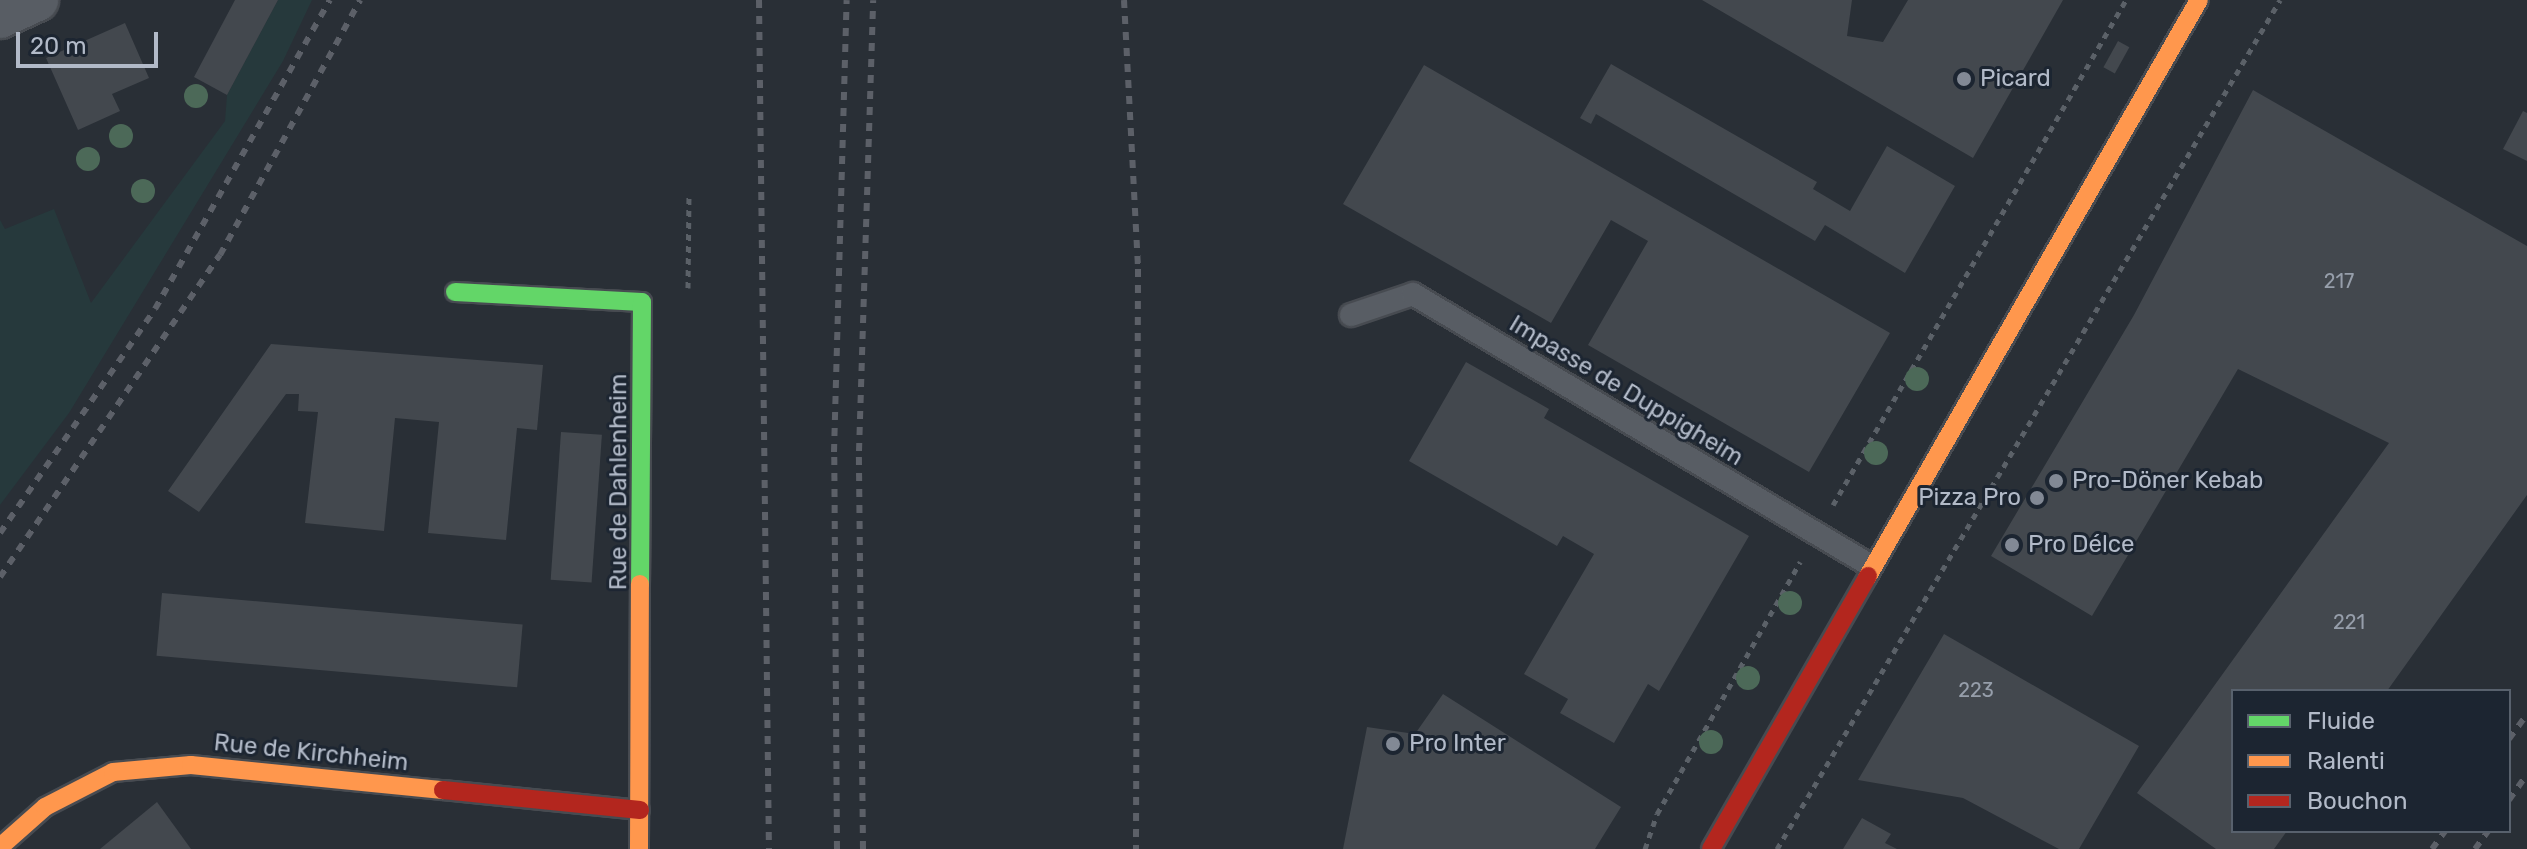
<!DOCTYPE html>
<html>
<head>
<meta charset="utf-8">
<style>
	body { margin:0 }
	#map { position:relative; width:2527px; height:849px; overflow:hidden; background:#292f36; font-family:Rubik,sans-serif }
	div>[style] { position:absolute }
	.green>* { inset:0; background:#26393c }
	.building>* { inset:0; background:#43484e; transform-origin:0 0 }
	.path>* { height:5px; margin-top:-2.5px; transform-origin:0; background:repeating-linear-gradient(90deg,#5b6168 0 6px,transparent 0 12px) }
	.roads { filter:drop-shadow(2px 0 #474b51) drop-shadow(-2px 0 #474b51) drop-shadow(0 2px #474b51) drop-shadow(0 -2px #474b51) }
	.lane>* { height:22px; margin:-11px; padding:0 11px; transform-origin:11px; border-radius:11px; background:#585d64 }
	.street>* { height:42px; margin:-21px; padding:0 21px; transform-origin:21px; border-radius:21px; background:#585d64 }
	.fast>* { height:18px; margin:-9px; padding:0 9px; transform-origin:9px; border-radius:9px; background:#63d668 }
	.slow>* { height:18px; margin:-9px; padding:0 9px; transform-origin:9px; border-radius:9px; background:#ff974d }
	.jam>* { height:18px; margin:-9px; padding:0 9px; transform-origin:9px; border-radius:9px; background:#b3261e }
	.rail>* { height:6px; margin-top:-3px; transform-origin:0; background:repeating-linear-gradient(90deg,#5c6068 0 8px,transparent 0 16px) }
	.trees>* { width:24px; height:24px; margin:-12px; border-radius:50%; background:#4c6958 }
	.dots>* { width:22px; height:22px; translate:-50% -50%; box-sizing:border-box; border:4px solid #1c2531; border-radius:50% }
	span { translate:-50% -50%; white-space:nowrap; text-align:center; line-height:1.15; -webkit-text-stroke:6px #1c2531; paint-order:stroke }
	.number-label { font-size:20px; color:#969eaa }
	.number-label span { -webkit-text-stroke-width:0 }
	.poi-label { font-size:24px; color:#b2bac8 }
	.left { translate:0 -50%; text-align:left }
	.right { translate:-100% -50%; text-align:right }
	.street-label { font-size:24px; color:#b2bac8 }
	.legend { position:absolute; left:2231px; top:689px; width:280px; height:144px; box-sizing:border-box; background:#1c2531; border:2px solid #58616d; margin:0; padding:10px 14px; list-style:none; font-size:24px; color:#b2bac8 }
	.legend li { display:flex; align-items:center; gap:16px; height:40px }
	.legend b { width:40px; border:2px solid #58616d }
	.scale { position:absolute; left:16px; top:32px; width:142px; height:36px; box-sizing:border-box; border:4px solid #b2bac8; border-top:0; padding-left:10px; font-size:24px; line-height:28px; white-space:nowrap; color:#b2bac8; -webkit-text-stroke:6px #1c2531; paint-order:stroke }
</style>
</head>
<body>
<div id="map">
	<div class="green">
		<div style="clip-path:polygon(278px 0,312px 0,283px 61px,69px 413px,0 505px,0 220px,5px 229px,54px 209px,91px 303px,225px 121px,227px 95px)"></div>
	</div>
	<div class="building">
		<div style="clip-path:polygon(235px 0,278px 0,227px 95px,194px 77px)"></div>
		<div style="clip-path:polygon(1702px 0,1852px 0,1847px 36px,1883px 42px,1908px 0,2063px 0,1973px 158px)"></div>
		<div style="clip-path:polygon(125px 23px,149px 78px,112px 94px,120px 111px,78px 130px,46px 58px)"></div>
		<div style="left:2118px;top:41px;width:13px;height:30px;rotate:29deg"></div>
		<div style="clip-path:polygon(1611px 64px,1817px 182px,1813px 189px,1850px 211px,1887px 146px,1955px 186px,1905px 273px,1825px 225px,1815px 241px,1596px 114px,1591px 124px,1580px 118px)"></div>
		<div style="clip-path:polygon(1424px 65px,1890px 333px,1809px 472px,1588px 345px,1648px 241px,1611px 220px,1551px 323px,1343px 204px)"></div>
		<div style="clip-path:polygon(2253px 90px,2527px 246px,2527px 495px,2387px 691px,2233px 691px,2233px 831px,2287px 831px,2274px 849px,2216px 849px,2137px 793px,2389px 443px,2238px 369px,2092px 616px,1991px 556px,2134px 315px)"></div>
		<div style="clip-path:polygon(2523px 111px,2527px 113px,2527px 161px,2503px 149px)"></div>
		<div style="clip-path:polygon(271px 344px,543px 365px,537px 430px,517px 428px,506px 540px,428px 533px,439px 422px,395px 418px,384px 531px,305px 523px,318px 412px,298px 411px,299px 394px,286px 394px,199px 512px,168px 491px)"></div>
		<div style="clip-path:polygon(1466px 362px,1549px 409px,1544px 418px,1749px 536px,1659px 691px,1648px 684px,1614px 743px,1560px 713px,1568px 699px,1524px 674px,1594px 554px,1563px 536px,1557px 546px,1409px 461px)"></div>
		<div style="left:561px;top:432px;width:41px;height:148px;rotate:4deg"></div>
		<div style="left:162px;top:593px;width:362px;height:63px;rotate:5deg"></div>
		<div style="clip-path:polygon(1944px 634px,2139px 746px,2079px 849px,2059px 849px,1963px 798px,1858px 780px)"></div>
		<div style="clip-path:polygon(1443px 694px,1621px 807px,1595px 849px,1343px 849px,1367px 727px,1415px 734px)"></div>
		<div style="clip-path:polygon(157px 802px,191px 849px,100px 849px)"></div>
		<div style="clip-path:polygon(1862px 818px,1891px 834px,1885px 843px,1897px 849px,1843px 849px)"></div>
	</div>
	<div class="path">
		<div style="left:688px;top:288px;width:93px;rotate:-89.4deg"></div>
		<div style="left:1833px;top:505px;width:584px;rotate:-59.88deg"></div>
		<div style="left:1645px;top:849px;width:37px;rotate:-71deg"></div>
		<div style="left:1657px;top:814px;width:290px;rotate:-60.4deg"></div>
		<div style="left:1777px;top:849px;width:987px;rotate:-59.35deg"></div>
	</div>
	<div class="roads">
		<div class="lane">
			<div style="left:1351px;top:315px;width:65px;rotate:-18.7deg"></div>
			<div style="left:1413px;top:294px;width:529px;rotate:30.69deg"></div>
		</div>
		<div class="street">
			<div style="left:0;top:17px;width:41px;rotate:-24.7deg"></div>
		</div>
		<div class="fast">
			<div style="left:455px;top:292px;width:187px;rotate:3.1deg"></div>
			<div style="left:642px;top:302px;width:282px;rotate:90.4deg"></div>
		</div>
		<div class="slow">
			<div style="left:1868px;top:576px;width:664px;rotate:-60.12deg"></div>
			<div style="left:0;top:847px;width:60px;rotate:-41.6deg"></div>
			<div style="left:45px;top:807px;width:76px;rotate:-27.2deg"></div>
			<div style="left:113px;top:772px;width:78px;rotate:-5.1deg"></div>
			<div style="left:191px;top:765px;width:253px;rotate:5.7deg"></div>
			<div style="left:639px;top:849px;width:265px;rotate:-89.8deg"></div>
		</div>
		<div class="jam">
			<div style="left:443px;top:790px;width:198px;rotate:5.8deg"></div>
			<div style="left:1711px;top:849px;width:315px;rotate:-60.1deg"></div>
		</div>
	</div>
	<div class="rail">
		<div style="left:759px;top:0;width:849px;rotate:89.33deg"></div>
		<div style="left:1124px;top:0;width:269px;rotate:87deg"></div>
		<div style="left:1138px;top:269px;width:580px;rotate:90.2deg"></div>
		<div style="left:0;top:533px;width:272px;rotate:-55.3deg"></div>
		<div style="left:155px;top:309px;width:355px;rotate:-60.5deg"></div>
		<div style="left:0;top:577px;width:390px;rotate:-55.7deg"></div>
		<div style="left:220px;top:255px;width:291px;rotate:-61.2deg"></div>
		<div style="left:2509px;top:739px;width:31px;rotate:-54deg"></div>
		<div style="left:2509px;top:800px;width:32px;rotate:-55deg"></div>
		<div style="left:837px;top:849px;width:397px;rotate:-90.4deg"></div>
		<div style="left:834px;top:452px;width:452px;rotate:-88.4deg"></div>
		<div style="left:863px;top:849px;width:398px;rotate:-90.6deg"></div>
		<div style="left:859px;top:451px;width:451px;rotate:-88.2deg"></div>
		<div style="left:2432px;top:849px;width:22px;rotate:-54deg"></div>
		<div style="left:2475px;top:849px;width:22px;rotate:-54deg"></div>
	</div>
	<div class="trees">
		<div style="left:196px;top:96px"></div>
		<div style="left:121px;top:136px"></div>
		<div style="left:88px;top:159px"></div>
		<div style="left:143px;top:191px"></div>
		<div style="left:1917px;top:379px"></div>
		<div style="left:1876px;top:453px"></div>
		<div style="left:1790px;top:603px"></div>
		<div style="left:1748px;top:678px"></div>
		<div style="left:1711px;top:742px"></div>
	</div>
	<div class="dots">
		<div style="left:1964px;top:79px;background:#828995"></div>
		<div style="left:2056px;top:481px;background:#828995"></div>
		<div style="left:2037px;top:498px;background:#828995"></div>
		<div style="left:2012px;top:545px;background:#828995"></div>
		<div style="left:1393px;top:744px;background:#828995"></div>
	</div>
	<div class="number-label">
		<span style="left:2339px;top:281px">217</span>
		<span style="left:2349px;top:622px">221</span>
		<span style="left:1976px;top:690px">223</span>
	</div>
	<div class="poi-label">
		<span class="left" style="left:1980px;top:79px">Picard</span>
		<span class="left" style="left:2072px;top:481px">Pro-Döner Kebab</span>
		<span class="right" style="left:2021px;top:498px">Pizza Pro</span>
		<span class="left" style="left:2028px;top:545px">Pro Délce</span>
		<span class="left" style="left:1409px;top:744px">Pro Inter</span>
	</div>
	<div class="street-label">
		<span style="left:1626px;top:391px;rotate:31deg">Impasse de Duppigheim</span>
		<span style="left:619px;top:482px;rotate:-90deg">Rue de Dahlenheim</span>
		<span style="left:311px;top:753px;rotate:6deg">Rue de Kirchheim</span>
	</div>
	<ul class="legend">
	<li><b style="height:10px;background:#63d668"></b>Fluide</li>
	<li><b style="height:10px;background:#ff974d"></b>Ralenti</li>
	<li><b style="height:10px;background:#b3261e"></b>Bouchon</li>
	</ul>
	<div class="scale">20 m</div>
</div>
</body>
</html>
